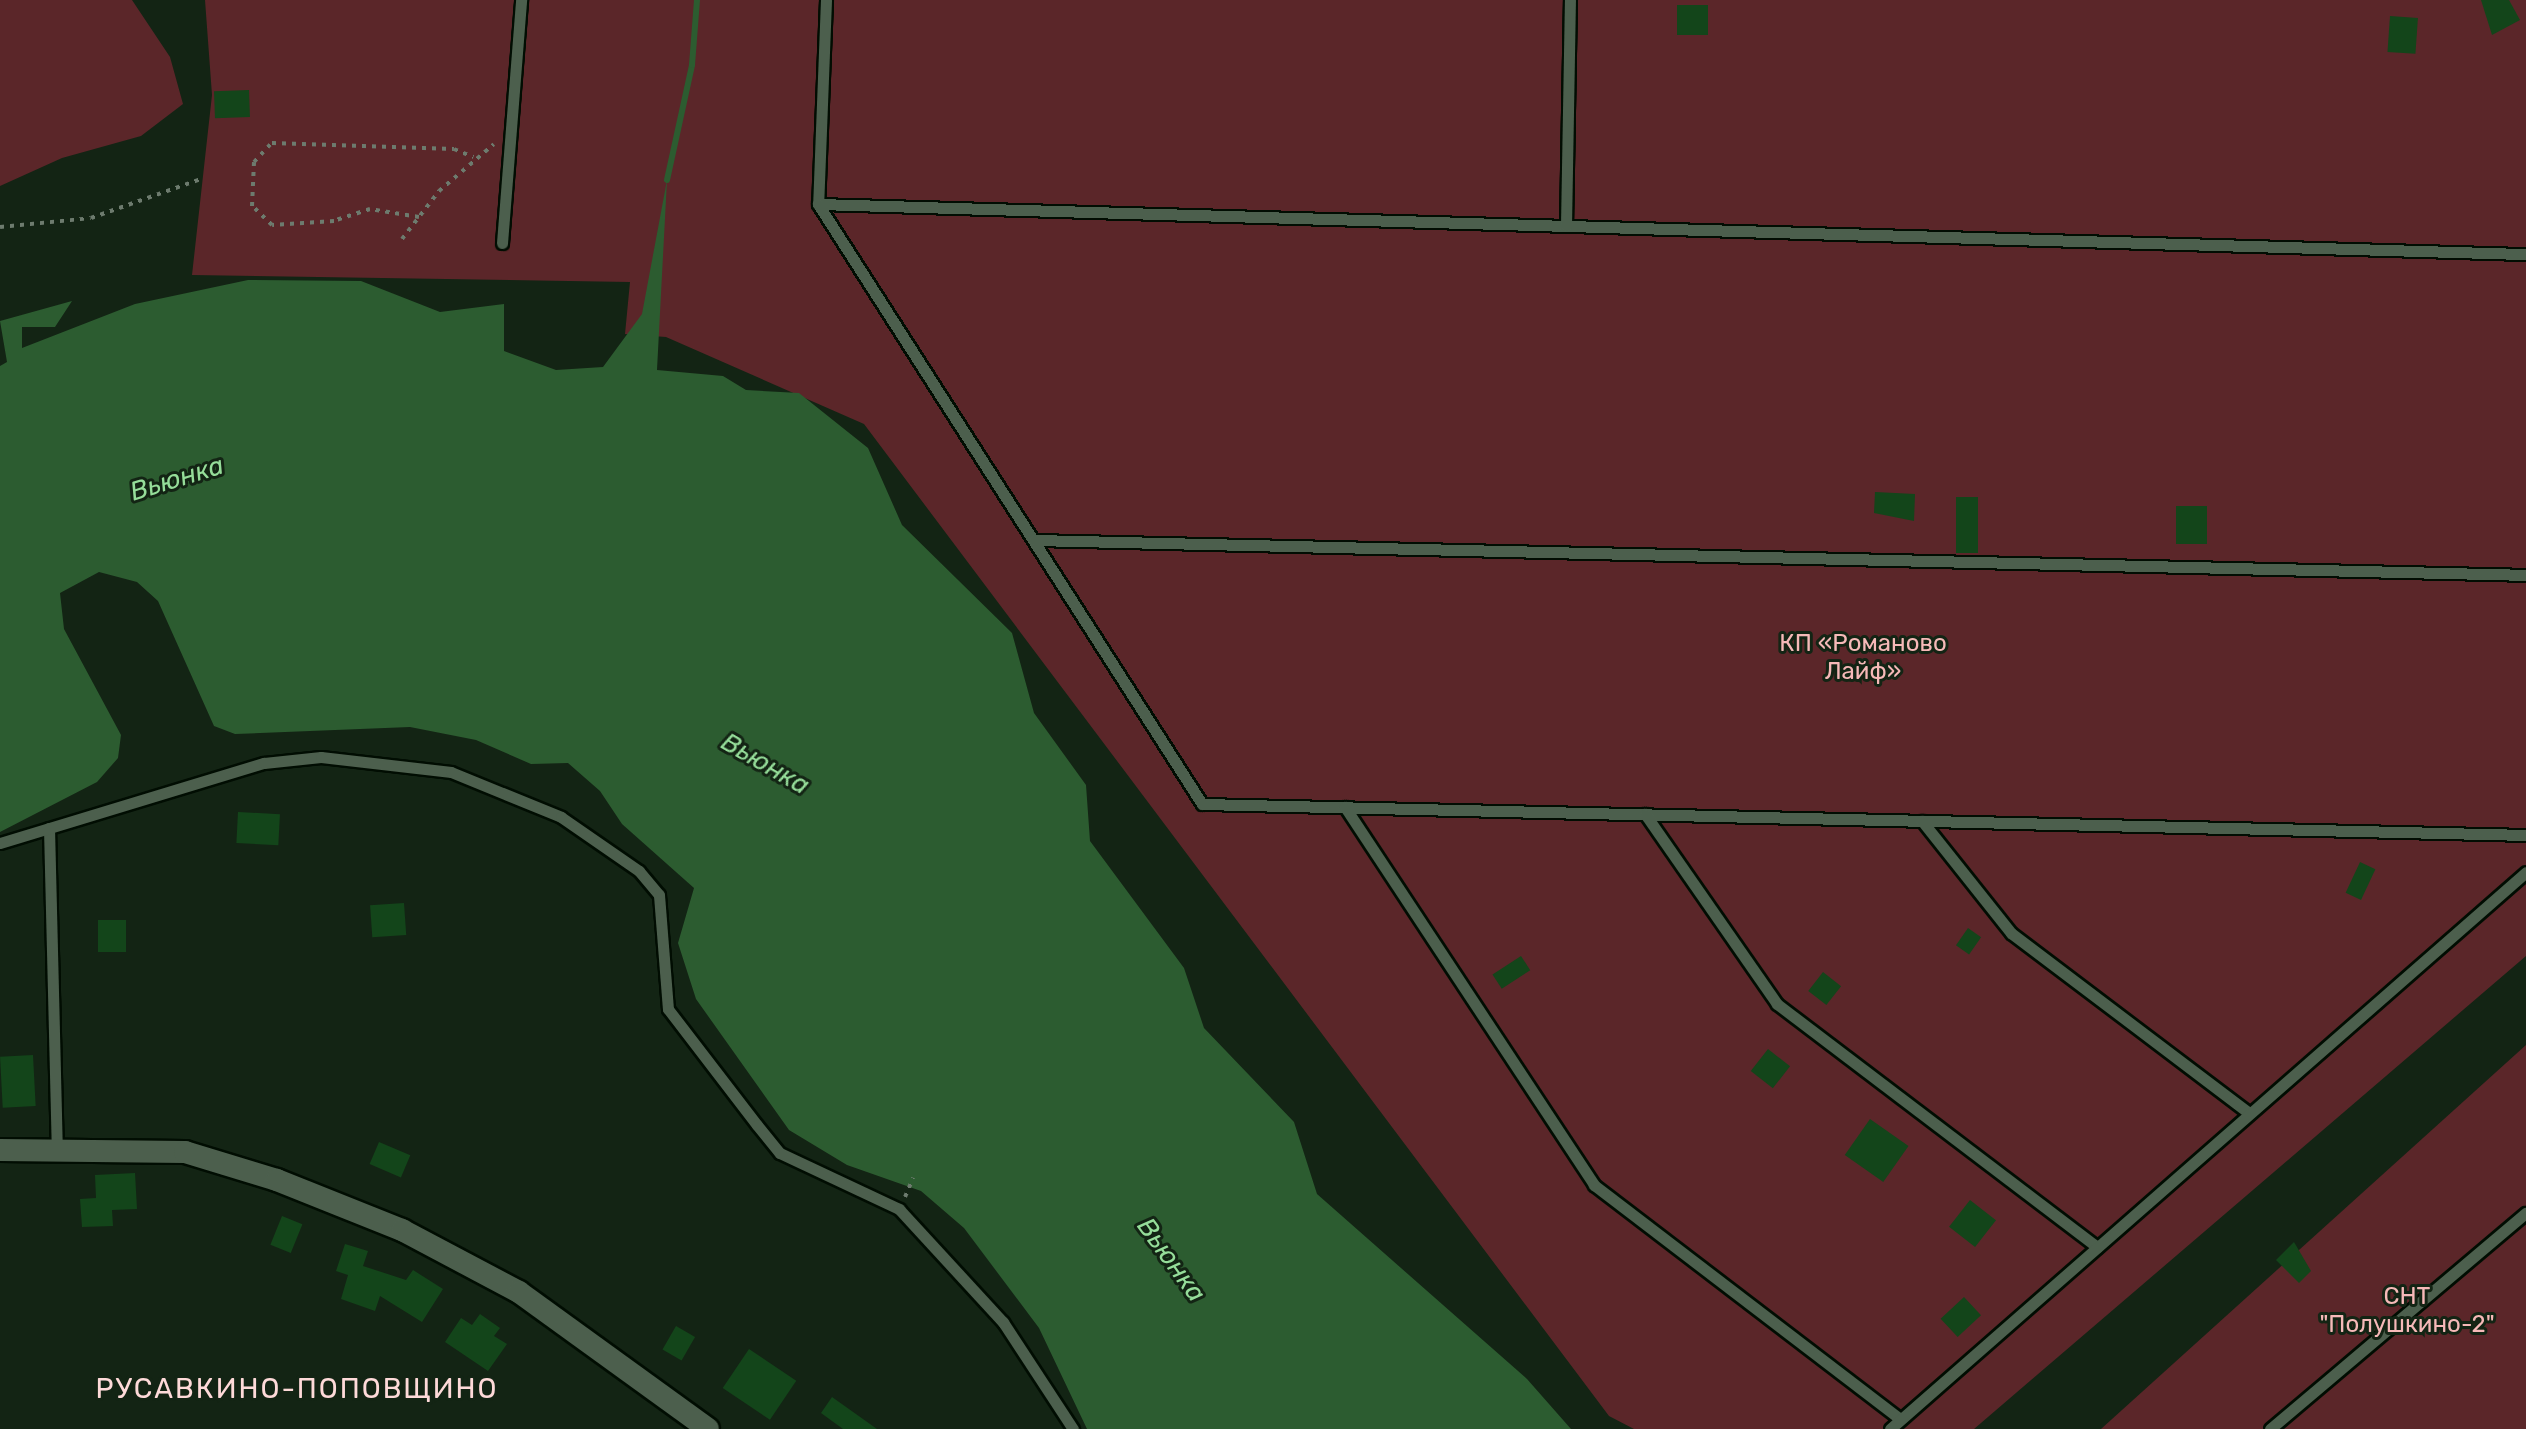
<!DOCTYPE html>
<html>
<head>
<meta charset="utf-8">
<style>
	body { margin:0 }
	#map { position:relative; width:2526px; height:1429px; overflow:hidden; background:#132414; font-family:Rubik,sans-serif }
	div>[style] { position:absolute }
	.green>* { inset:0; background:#5b2629 }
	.water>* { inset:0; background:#2c5c30 }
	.stream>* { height:6px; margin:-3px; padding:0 3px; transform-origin:3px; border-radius:3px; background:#2c5c30 }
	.building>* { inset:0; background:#13451a; transform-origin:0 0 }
	.path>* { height:4px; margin-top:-2px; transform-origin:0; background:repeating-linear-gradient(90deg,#6d7b6e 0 4px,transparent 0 10px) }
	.roads { filter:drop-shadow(2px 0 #010d02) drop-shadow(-2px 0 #010d02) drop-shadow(0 2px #010d02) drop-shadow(0 -2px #010d02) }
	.lane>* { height:11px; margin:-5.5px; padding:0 5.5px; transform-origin:5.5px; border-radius:5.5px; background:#4c5f4d }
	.street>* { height:22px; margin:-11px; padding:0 11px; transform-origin:11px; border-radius:11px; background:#4c5f4d }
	span { translate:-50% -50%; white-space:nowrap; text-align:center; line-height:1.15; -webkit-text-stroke:6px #132414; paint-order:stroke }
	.park-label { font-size:24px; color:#f6b9b8 }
	.water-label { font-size:26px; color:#95dd99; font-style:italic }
	.quarter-label { font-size:28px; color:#fedad9; letter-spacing:2px }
</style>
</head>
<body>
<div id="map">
	<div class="green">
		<div style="clip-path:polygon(0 0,132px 0,170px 57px,183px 104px,141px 136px,62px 158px,0 186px)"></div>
		<div style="clip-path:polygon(205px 0,2526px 0,2526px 956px,1974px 1429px,1634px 1429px,1609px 1416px,864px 424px,666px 337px,625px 334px,630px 282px,192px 275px,212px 95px)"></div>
		<div style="clip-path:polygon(2526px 1045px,2526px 1429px,2101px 1429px)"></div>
	</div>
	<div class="water">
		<div style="clip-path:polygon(667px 180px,657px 370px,723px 376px,746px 390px,799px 393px,868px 448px,902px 525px,1012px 633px,1034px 713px,1086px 785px,1090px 841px,1184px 968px,1204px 1028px,1294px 1122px,1317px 1194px,1527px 1379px,1571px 1429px,1087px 1429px,1039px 1328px,964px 1228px,921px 1191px,847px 1165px,789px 1130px,696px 999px,678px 943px,694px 888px,622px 824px,600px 791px,568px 763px,531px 764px,476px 740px,410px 727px,235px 734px,214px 726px,158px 601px,137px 582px,99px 572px,60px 593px,64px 629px,121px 735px,118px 758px,97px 782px,0 832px,0 366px,7px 362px,0 321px,72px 301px,55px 327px,22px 327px,22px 348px,135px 304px,248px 280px,361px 281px,440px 312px,504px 304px,504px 351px,556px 370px,603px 367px,642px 314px)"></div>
	</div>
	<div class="stream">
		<div style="left:667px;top:180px;width:118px;rotate:-77.7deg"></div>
		<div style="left:692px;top:65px;width:65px;rotate:-85.6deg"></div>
	</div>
	<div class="building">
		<div style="clip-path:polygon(2481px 0,2509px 0,2520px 20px,2492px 35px)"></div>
		<div style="left:1677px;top:5px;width:31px;height:30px"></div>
		<div style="left:2390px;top:16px;width:28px;height:36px;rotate:4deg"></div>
		<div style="left:249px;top:90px;width:27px;height:35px;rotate:88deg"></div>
		<div style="clip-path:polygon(1875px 492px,1915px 494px,1914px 521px,1874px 513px)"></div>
		<div style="left:1956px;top:497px;width:22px;height:56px"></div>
		<div style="left:2176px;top:506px;width:31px;height:38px"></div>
		<div style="left:238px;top:812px;width:42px;height:31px;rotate:3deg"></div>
		<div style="left:2360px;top:862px;width:17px;height:34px;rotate:25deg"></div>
		<div style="left:404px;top:903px;width:32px;height:34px;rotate:86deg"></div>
		<div style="left:98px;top:920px;width:28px;height:32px"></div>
		<div style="left:1968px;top:928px;width:16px;height:21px;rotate:35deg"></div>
		<div style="left:1521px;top:956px;width:17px;height:34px;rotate:57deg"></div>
		<div style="left:1823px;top:972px;width:23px;height:24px;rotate:38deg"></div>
		<div style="left:1768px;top:1049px;width:28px;height:28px;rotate:38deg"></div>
		<div style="left:33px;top:1055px;width:51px;height:33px;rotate:87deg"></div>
		<div style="left:1870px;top:1119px;width:47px;height:44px;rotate:35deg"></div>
		<div style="left:379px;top:1142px;width:34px;height:24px;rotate:23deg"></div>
		<div style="clip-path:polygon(135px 1173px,137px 1209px,112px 1210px,113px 1226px,82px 1227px,80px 1199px,96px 1198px,95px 1175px)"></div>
		<div style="left:1970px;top:1200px;width:33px;height:34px;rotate:38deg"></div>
		<div style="left:282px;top:1216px;width:22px;height:31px;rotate:22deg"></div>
		<div style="clip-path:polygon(2294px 1242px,2311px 1271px,2299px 1283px,2276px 1260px)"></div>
		<div style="clip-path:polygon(345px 1244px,368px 1251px,363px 1266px,406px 1280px,413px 1270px,443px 1289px,422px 1322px,380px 1296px,375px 1311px,341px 1299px,348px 1275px,336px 1271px)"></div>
		<div style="left:1964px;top:1297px;width:25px;height:32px;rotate:47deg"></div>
		<div style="clip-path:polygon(480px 1314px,500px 1328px,494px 1336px,507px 1344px,488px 1371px,445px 1342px,461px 1318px,472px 1325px)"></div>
		<div style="left:676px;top:1326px;width:22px;height:27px;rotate:30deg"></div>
		<div style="left:749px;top:1349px;width:57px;height:47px;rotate:34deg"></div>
		<div style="clip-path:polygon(832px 1397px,877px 1429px,843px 1429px,821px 1413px)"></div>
	</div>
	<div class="path">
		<div style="left:419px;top:217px;width:50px;rotate:-170.7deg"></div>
		<div style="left:370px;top:209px;width:38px;rotate:162deg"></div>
		<div style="left:334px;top:221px;width:62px;rotate:176.3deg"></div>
		<div style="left:272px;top:225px;width:28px;rotate:-136deg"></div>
		<div style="left:252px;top:206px;width:44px;rotate:-87.4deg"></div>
		<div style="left:254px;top:162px;width:26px;rotate:-47deg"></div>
		<div style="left:272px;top:143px;width:182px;rotate:1.9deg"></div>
		<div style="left:454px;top:149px;width:21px;rotate:23deg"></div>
		<div style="left:0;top:227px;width:91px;rotate:-5.6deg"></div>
		<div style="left:91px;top:218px;width:117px;rotate:-19.5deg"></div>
		<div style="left:402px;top:239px;width:61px;rotate:-52.4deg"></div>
		<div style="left:439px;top:191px;width:72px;rotate:-40.5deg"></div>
		<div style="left:905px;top:1197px;width:21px;rotate:-67deg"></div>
	</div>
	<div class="roads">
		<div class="lane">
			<div style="left:826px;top:0;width:204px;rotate:92.2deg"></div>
			<div style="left:818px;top:204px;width:1709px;rotate:1.68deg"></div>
			<div style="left:818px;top:204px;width:712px;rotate:57.38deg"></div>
			<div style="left:1202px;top:804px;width:1324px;rotate:1.34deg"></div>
			<div style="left:1566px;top:226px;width:226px;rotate:-89deg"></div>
			<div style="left:502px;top:243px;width:244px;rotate:-85.5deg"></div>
			<div style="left:1034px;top:540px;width:1492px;rotate:1.34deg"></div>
			<div style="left:1345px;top:807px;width:453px;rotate:56.6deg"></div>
			<div style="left:1594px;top:1185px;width:385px;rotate:37.4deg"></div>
			<div style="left:1645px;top:814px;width:231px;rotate:55.2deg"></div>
			<div style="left:1777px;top:1004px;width:402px;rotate:37.2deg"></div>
			<div style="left:1922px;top:821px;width:143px;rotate:51.5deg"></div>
			<div style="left:2011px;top:933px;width:298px;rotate:37.1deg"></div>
			<div style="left:49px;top:828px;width:322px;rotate:88.6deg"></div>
			<div style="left:0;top:843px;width:276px;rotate:-16.9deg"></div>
			<div style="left:264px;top:763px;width:57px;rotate:-6deg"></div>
			<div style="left:321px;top:757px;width:131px;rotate:6.6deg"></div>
			<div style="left:451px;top:772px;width:119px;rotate:22.2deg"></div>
			<div style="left:561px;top:817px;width:95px;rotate:34.7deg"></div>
			<div style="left:639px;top:871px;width:31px;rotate:50deg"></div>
			<div style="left:659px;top:895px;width:114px;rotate:85.5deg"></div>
			<div style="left:668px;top:1009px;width:146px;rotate:52.5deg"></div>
			<div style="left:757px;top:1125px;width:36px;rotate:51deg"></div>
			<div style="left:780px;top:1153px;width:132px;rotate:25.2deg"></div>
			<div style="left:899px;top:1209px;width:154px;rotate:47.4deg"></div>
			<div style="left:1003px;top:1322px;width:128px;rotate:56.8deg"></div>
			<div style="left:1890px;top:1429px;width:845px;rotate:-41.21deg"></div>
			<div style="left:2270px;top:1429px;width:335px;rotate:-40.2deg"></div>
		</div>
		<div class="street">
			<div style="left:0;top:1150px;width:185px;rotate:0.6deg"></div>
			<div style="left:185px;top:1152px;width:96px;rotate:16.9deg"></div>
			<div style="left:277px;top:1180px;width:135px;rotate:21.8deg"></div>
			<div style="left:402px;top:1230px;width:132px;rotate:27.9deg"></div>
			<div style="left:519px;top:1292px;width:233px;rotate:35.9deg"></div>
		</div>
	</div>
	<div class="park-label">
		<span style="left:1863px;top:658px">КП «Романово<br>Лайф»</span>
		<span style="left:2407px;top:1311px">СНТ<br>"Полушкино-2"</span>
	</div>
	<div class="water-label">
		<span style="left:177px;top:479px;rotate:-17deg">Вьюнка</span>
		<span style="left:765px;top:764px;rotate:30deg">Вьюнка</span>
		<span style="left:1171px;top:1260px;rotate:54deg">Вьюнка</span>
	</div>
	<div class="quarter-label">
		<span style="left:297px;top:1389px">РУСАВКИНО-ПОПОВЩИНО</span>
	</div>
</div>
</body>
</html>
